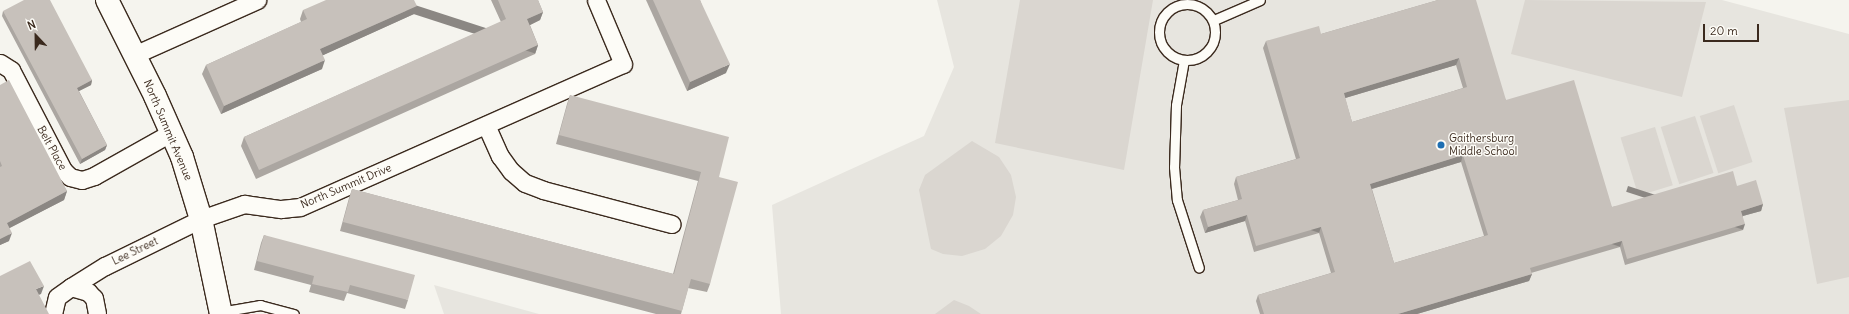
<!DOCTYPE html>
<html>
<head>
<meta charset="utf-8">
<style>
	body { margin:0 }
	#map { position:relative; width:1849px; height:314px; overflow:hidden; background:#f5f4ee; font-family:Delius,sans-serif }
	div>[style] { position:absolute }
	.built>* { inset:0; background:#e7e5df }
	.green>* { inset:0; background:#dad6d0; transform-origin:0 0 }
	.roads { filter:drop-shadow(1px 0 #3b2a1e) drop-shadow(-1px 0 #3b2a1e) drop-shadow(0 1px #3b2a1e) drop-shadow(0 -1px #3b2a1e) }
	.service>* { height:9px; margin:-4.5px; padding:0 4.5px; transform-origin:4.5px; border-radius:4.5px; background:#fdfcf7 }
	.service>.ring { margin:-4.5px; padding:0; box-sizing:content-box; background:none; border:9px solid #fdfcf7; border-radius:50% }
	.minor>* { height:17px; margin:-8.5px; padding:0 8.5px; transform-origin:8.5px; border-radius:8.5px; background:#fdfcf7 }
	.tertiary>* { height:22px; margin:-11px; padding:0 11px; transform-origin:11px; border-radius:11px; background:#fdfcf7 }
	.wall>* { inset:0; background:#aba6a1 }
	.shaded-wall>* { inset:0; background:#8b8783; transform-origin:0 0 }
	.building>* { inset:0; background:#c7c1bb }
	.dots>* { width:11px; height:11px; translate:-50% -50%; box-sizing:border-box; border:2px solid #fdfcf7; border-radius:50% }
	span { translate:-50% -50%; white-space:nowrap; text-align:center; line-height:1.15; -webkit-text-stroke:3px #fdfcf7; paint-order:stroke }
	.street-label { font-size:11px; color:#3b2a1e }
	.poi-label { font-size:11px; color:#3b2a1e }
	.left { translate:0 -50%; text-align:left }
	.north { position:absolute; left:16px; top:16px; width:40px; height:40px; -webkit-text-stroke:3px #fdfcf7; paint-order:stroke; rotate:338deg; font-size:11px; font-weight:700; line-height:16px; text-align:center; color:#3b2a1e }
	.north::after { content:''; display:block; margin:auto; width:14px; height:18px; background:#3b2a1e; clip-path:polygon(50% 0,100% 100%,50% 72%,0 100%) }
	.scale { position:absolute; left:1703px; top:24px; width:56px; height:18px; box-sizing:border-box; border:2px solid #3b2a1e; border-top:0; padding-left:5px; font-size:12px; line-height:14px; white-space:nowrap; color:#3b2a1e; -webkit-text-stroke:3px #fdfcf7; paint-order:stroke }
</style>
</head>
<body>
<div id="map">
	<div class="built">
		<div style="clip-path:polygon(937px 0,1722px 0,1849px 34px,1849px 314px,781px 314px,772px 205px,924px 136px,954px 67px)"></div>
		<div style="clip-path:polygon(434px 285px,539px 314px,444px 314px)"></div>
	</div>
	<div class="green">
		<div style="clip-path:polygon(1020px 0,1153px 0,1124px 170px,995px 143px)"></div>
		<div style="clip-path:polygon(1525px 0,1706px 2px,1682px 97px,1511px 54px)"></div>
		<div style="clip-path:polygon(1849px 100px,1849px 277px,1817px 284px,1784px 108px)"></div>
		<div style="left:1734px;top:105px;width:60px;height:36px;rotate:72deg"></div>
		<div style="left:1695px;top:116px;width:60px;height:36px;rotate:72deg"></div>
		<div style="left:1655px;top:127px;width:61px;height:36px;rotate:73deg"></div>
		<div style="clip-path:polygon(972px 141px,999px 157px,1011px 175px,1016px 197px,1013px 215px,1001px 236px,985px 249px,962px 256px,943px 254px,931px 249px,919px 190px,925px 175px)"></div>
		<div style="clip-path:polygon(954px 300px,969px 306px,981px 314px,935px 314px)"></div>
	</div>
	<div class="roads">
		<div class="service">
			<div class="ring" style="left:1159px;top:4px;width:47px;height:47px"></div>
			<div style="left:1214px;top:20px;width:50px;rotate:-23.5deg"></div>
			<div style="left:1184px;top:60px;width:46px;rotate:100.1deg"></div>
			<div style="left:1176px;top:105px;width:62px;rotate:91.8deg"></div>
			<div style="left:1174px;top:167px;width:33px;rotate:85deg"></div>
			<div style="left:1177px;top:200px;width:71px;rotate:72.1deg"></div>
			<div style="left:220px;top:312px;width:41px;rotate:-9.9deg"></div>
			<div style="left:260px;top:305px;width:35px;rotate:15deg"></div>
		</div>
		<div class="minor">
			<div style="left:134px;top:55px;width:135px;rotate:-24.1deg"></div>
			<div style="left:0;top:63px;width:13px;rotate:32deg"></div>
			<div style="left:11px;top:70px;width:113px;rotate:62.5deg"></div>
			<div style="left:63px;top:170px;width:10px;rotate:45deg"></div>
			<div style="left:70px;top:177px;width:12px;rotate:14deg"></div>
			<div style="left:82px;top:180px;width:13px;rotate:-18deg"></div>
			<div style="left:94px;top:176px;width:90px;rotate:-29.4deg"></div>
			<div style="left:486px;top:125px;width:34px;rotate:66deg"></div>
			<div style="left:500px;top:156px;width:19px;rotate:54deg"></div>
			<div style="left:511px;top:171px;width:18px;rotate:41deg"></div>
			<div style="left:525px;top:183px;width:19px;rotate:21deg"></div>
			<div style="left:543px;top:190px;width:133px;rotate:14.8deg"></div>
			<div style="left:71px;top:287px;width:40px;rotate:-32deg"></div>
			<div style="left:105px;top:266px;width:107px;rotate:-26.1deg"></div>
			<div style="left:201px;top:219px;width:46px;rotate:-19.2deg"></div>
			<div style="left:244px;top:204px;width:37px;rotate:8deg"></div>
			<div style="left:281px;top:209px;width:19px;rotate:-6deg"></div>
			<div style="left:300px;top:207px;width:353px;rotate:-23.9deg"></div>
			<div style="left:623px;top:64px;width:69px;rotate:-112.9deg"></div>
			<div style="left:53px;top:314px;width:17px;rotate:-77deg"></div>
			<div style="left:57px;top:297px;width:17px;rotate:-36deg"></div>
			<div style="left:71px;top:287px;width:18px;rotate:16deg"></div>
			<div style="left:88px;top:292px;width:8px;rotate:45deg"></div>
			<div style="left:94px;top:298px;width:16px;rotate:79deg"></div>
		</div>
		<div class="tertiary">
			<div style="left:107px;top:0;width:107px;rotate:63.4deg"></div>
			<div style="left:155px;top:96px;width:67px;rotate:66.1deg"></div>
			<div style="left:182px;top:157px;width:65px;rotate:73deg"></div>
			<div style="left:201px;top:219px;width:97px;rotate:78.1deg"></div>
		</div>
	</div>
	<div class="wall">
		<div style="clip-path:polygon(491px 0,538px 0,543px 12px,540px 20px,530px 25px,538px 45px,535px 54px,256px 179px,241px 146px,244px 137px,501px 22px)"></div>
		<div style="clip-path:polygon(646px 0,700px 0,726px 73px,687px 91px)"></div>
		<div style="clip-path:polygon(evenodd,1438px 0,1506px 100px,1612px 207px,1737px 186px,1763px 204px,1761px 211px,1743px 216px,1743px 230px,1625px 265px,1620px 247px,1531px 273px,1532px 274px,1529px 281px,1417px 314px,1260px 314px,1256px 301px,1258px 295px,1331px 273px,1319px 233px,1254px 252px,1245px 221px,1205px 233px,1200px 217px,1203px 210px,1238px 200px,1234px 184px,1236px 177px,1296px 159px,1263px 48px,1266px 41px,1321px 34px,1438px 0,1456px 65px,1463px 88px,1352px 122px,1345px 98px,1456px 65px,1438px 0,1461px 162px,1484px 236px,1394px 263px,1372px 189px,1461px 162px)"></div>
		<div style="clip-path:polygon(417px 6px,414px 14px,323px 55px,322px 69px,221px 114px,202px 74px,206px 65px,301px 22px,300px 19px,303px 10px)"></div>
		<div style="clip-path:polygon(3px 11px,92px 80px,91px 85px,79px 91px,107px 145px,105px 150px,80px 164px,2px 16px)"></div>
		<div style="clip-path:polygon(0 85px,67px 191px,64px 200px,9px 228px,9px 241px,0 245px)"></div>
		<div style="clip-path:polygon(570px 95px,719px 177px,710px 284px,707px 292px,688px 288px,681px 314px,656px 314px,340px 231px,349px 198px,352px 189px,673px 274px,698px 181px,556px 144px,567px 104px)"></div>
		<div style="clip-path:polygon(264px 235px,408px 300px,405px 309px,347px 293px,344px 301px,309px 292px,311px 285px,254px 270px,261px 243px)"></div>
	</div>
	<div class="shaded-wall">
		<div style="clip-path:polygon(417px 6px,414px 14px,317px 58px,320px 49px)"></div>
		<div style="clip-path:polygon(543px 12px,540px 20px,524px 28px,527px 19px)"></div>
		<div style="left:538px;top:45px;width:9px;height:306px;rotate:108deg"></div>
		<div style="clip-path:polygon(1459px 58px,1456px 65px,1342px 99px,1344px 93px)"></div>
		<div style="clip-path:polygon(325px 60px,322px 69px,221px 114px,224px 106px)"></div>
		<div style="clip-path:polygon(730px 64px,726px 73px,687px 91px,690px 82px)"></div>
		<div style="clip-path:polygon(92px 80px,91px 85px,75px 93px,77px 88px)"></div>
		<div style="clip-path:polygon(107px 145px,105px 150px,80px 164px,82px 159px)"></div>
		<div style="clip-path:polygon(1463px 155px,1461px 162px,1368px 190px,1370px 184px)"></div>
		<div style="clip-path:polygon(67px 191px,64px 200px,4px 231px,7px 223px)"></div>
		<div style="clip-path:polygon(1763px 204px,1761px 211px,1739px 217px,1741px 211px)"></div>
		<div style="clip-path:polygon(1247px 215px,1245px 221px,1205px 233px,1208px 227px)"></div>
		<div style="left:1745px;top:224px;width:6px;height:123px;rotate:108deg"></div>
		<div style="left:1321px;top:227px;width:6px;height:68px;rotate:108deg"></div>
		<div style="clip-path:polygon(12px 233px,9px 241px,0 245px,0 239px)"></div>
		<div style="left:1622px;top:241px;width:6px;height:96px;rotate:108deg"></div>
		<div style="clip-path:polygon(1532px 274px,1529px 281px,1417px 314px,1398px 314px)"></div>
		<div style="clip-path:polygon(44px 286px,41px 294px,34px 297px,36px 289px)"></div>
	</div>
	<div class="building">
		<div style="clip-path:polygon(24px 0,50px 0,92px 80px,77px 88px,107px 145px,82px 159px,3px 11px)"></div>
		<div style="clip-path:polygon(326px 0,414px 0,417px 6px,320px 49px,325px 60px,224px 106px,206px 65px,307px 19px,303px 10px)"></div>
		<div style="clip-path:polygon(498px 0,538px 0,543px 12px,527px 19px,538px 45px,259px 170px,244px 137px,506px 19px)"></div>
		<div style="clip-path:polygon(653px 0,700px 0,730px 64px,690px 82px)"></div>
		<div style="clip-path:polygon(evenodd,1438px 0,1476px 0,1506px 100px,1574px 80px,1612px 207px,1733px 171px,1737px 186px,1756px 180px,1763px 204px,1741px 211px,1745px 224px,1627px 259px,1622px 241px,1530px 268px,1532px 274px,1398px 314px,1264px 314px,1258px 295px,1335px 272px,1321px 227px,1256px 246px,1247px 215px,1208px 227px,1203px 210px,1242px 199px,1236px 177px,1300px 158px,1266px 41px,1319px 26px,1321px 34px,1438px 0,1459px 58px,1467px 87px,1352px 122px,1344px 93px,1459px 58px,1438px 0,1463px 155px,1488px 235px,1394px 263px,1370px 184px,1463px 155px)"></div>
		<div style="clip-path:polygon(9px 80px,67px 191px,7px 223px,12px 233px,0 239px,0 167px,2px 166px,0 161px,0 85px)"></div>
		<div style="clip-path:polygon(570px 95px,729px 137px,719px 177px,738px 182px,710px 284px,691px 279px,682px 311px,343px 222px,352px 189px,674px 274px,701px 172px,559px 135px)"></div>
		<div style="clip-path:polygon(264px 235px,415px 275px,408px 300px,350px 285px,348px 292px,312px 284px,314px 276px,257px 261px)"></div>
		<div style="clip-path:polygon(30px 261px,44px 286px,36px 289px,49px 314px,0 314px,0 276px)"></div>
	</div>
	<div class="dots">
		<div style="left:1441px;top:145px;background:#1f6fb2"></div>
	</div>
	<div class="street-label">
		<span style="left:168px;top:130px;rotate:67deg">North Summit Avenue</span>
		<span style="left:52px;top:148px;rotate:61deg">Belt Place</span>
		<span style="left:346px;top:186px;rotate:-23deg">North Summit Drive</span>
		<span style="left:135px;top:251px;rotate:-26deg">Lee Street</span>
	</div>
	<div class="poi-label">
		<span class="left" style="left:1449px;top:145px">Gaithersburg<br>Middle School</span>
	</div>
	<div class="north">N</div>
	<div class="scale">20 m</div>
</div>
</body>
</html>
